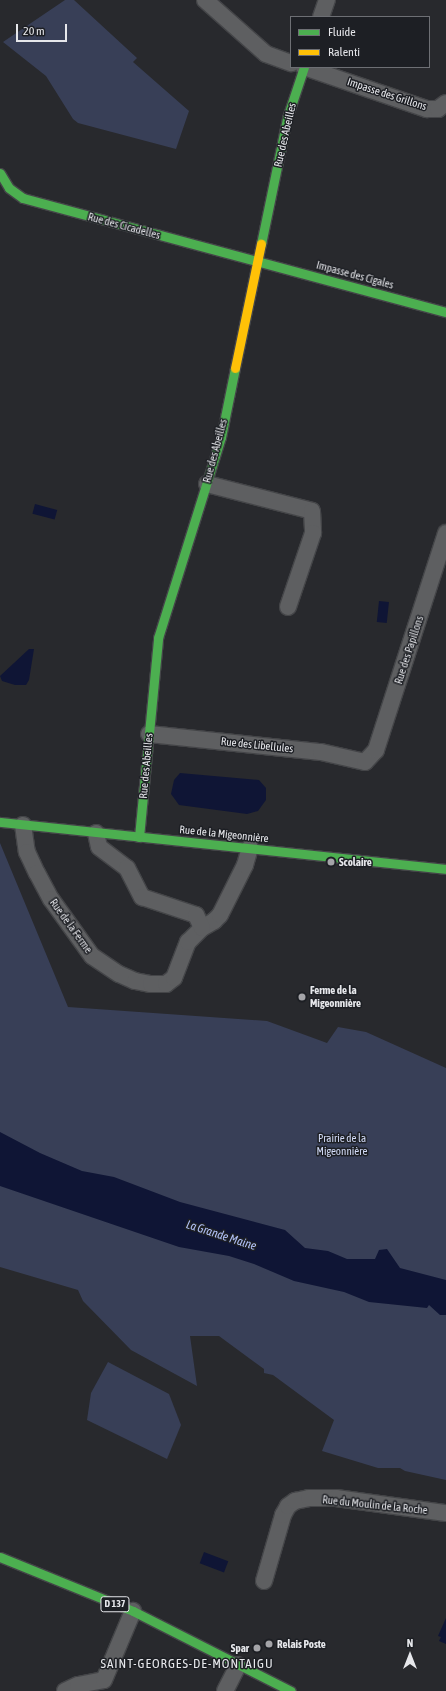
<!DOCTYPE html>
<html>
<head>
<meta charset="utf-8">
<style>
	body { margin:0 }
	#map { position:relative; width:446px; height:1691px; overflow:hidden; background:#28292d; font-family:"Asap Condensed",sans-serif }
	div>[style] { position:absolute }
	.green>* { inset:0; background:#383f57 }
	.water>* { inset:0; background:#0f1535; transform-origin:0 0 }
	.roads { filter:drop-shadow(1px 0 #444548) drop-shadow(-1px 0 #444548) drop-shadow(0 1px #444548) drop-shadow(0 -1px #444548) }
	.street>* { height:16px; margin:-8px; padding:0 8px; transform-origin:8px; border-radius:8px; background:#5e5f61 }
	.fast>* { height:9px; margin:-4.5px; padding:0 4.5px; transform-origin:4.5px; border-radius:4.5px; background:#4caf50 }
	.slow>* { height:9px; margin:-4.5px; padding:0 4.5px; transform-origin:4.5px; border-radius:4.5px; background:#ffc107 }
	.dots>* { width:11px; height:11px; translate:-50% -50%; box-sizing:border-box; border:2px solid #1d1f24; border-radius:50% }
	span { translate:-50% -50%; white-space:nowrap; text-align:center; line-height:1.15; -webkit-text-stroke:3px #1d1f24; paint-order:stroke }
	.shield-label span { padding:1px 3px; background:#1d1f24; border:1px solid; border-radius:3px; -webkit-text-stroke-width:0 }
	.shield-label { font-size:10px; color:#e6e7eb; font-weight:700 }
	.street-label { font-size:11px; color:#e6e7eb }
	.poi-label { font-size:11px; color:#e6e7eb; font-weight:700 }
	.left { translate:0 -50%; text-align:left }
	.right { translate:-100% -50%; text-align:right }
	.park-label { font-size:11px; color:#d3dcf8 }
	.water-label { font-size:12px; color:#b2c2f9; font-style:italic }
	.quarter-label { font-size:13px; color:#e6e7eb; letter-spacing:1px }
	.legend { position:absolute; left:290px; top:16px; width:140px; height:52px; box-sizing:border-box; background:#1d1f24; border:1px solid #6d6f74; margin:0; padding:5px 7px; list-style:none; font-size:12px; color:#e6e7eb }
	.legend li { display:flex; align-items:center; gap:8px; height:20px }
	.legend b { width:20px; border:1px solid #6d6f74 }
	.north { position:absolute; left:390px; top:1635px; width:40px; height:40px; -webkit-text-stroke:3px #1d1f24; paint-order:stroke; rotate:0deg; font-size:11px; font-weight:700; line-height:16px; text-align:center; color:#e6e7eb }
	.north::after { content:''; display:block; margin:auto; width:14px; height:18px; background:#e6e7eb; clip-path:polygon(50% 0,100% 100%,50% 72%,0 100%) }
	.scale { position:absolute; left:16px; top:24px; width:51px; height:18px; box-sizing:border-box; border:2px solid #e6e7eb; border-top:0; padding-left:5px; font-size:12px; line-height:14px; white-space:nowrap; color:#e6e7eb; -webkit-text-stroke:3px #1d1f24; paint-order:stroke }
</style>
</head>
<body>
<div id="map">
	<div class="green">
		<div style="clip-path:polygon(65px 0,74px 0,137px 58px,133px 62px,189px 111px,176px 149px,78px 123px,73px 119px,46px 76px,3px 42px)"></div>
		<div style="clip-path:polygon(0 843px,68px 1007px,267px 1021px,327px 1043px,338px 1027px,366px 1032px,446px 1068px,446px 1480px,405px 1471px,400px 1468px,378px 1468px,322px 1451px,334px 1420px,273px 1375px,264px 1373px,264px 1369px,219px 1336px,190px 1336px,197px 1386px,131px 1350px,83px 1301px,78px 1290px,0 1267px)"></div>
		<div style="clip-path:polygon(108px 1362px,169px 1394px,181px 1425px,167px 1459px,87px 1420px,91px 1393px)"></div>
	</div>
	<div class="water">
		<div style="left:35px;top:504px;width:23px;height:10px;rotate:15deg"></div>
		<div style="left:379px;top:601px;width:10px;height:21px;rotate:6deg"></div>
		<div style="clip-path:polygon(29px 649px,34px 649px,29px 680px,26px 685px,15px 685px,2px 681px,0 676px)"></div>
		<div style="clip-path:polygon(180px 773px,259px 780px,266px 788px,266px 800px,258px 811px,247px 814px,179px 805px,171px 794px,174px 780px)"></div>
		<div style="clip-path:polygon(0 1132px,40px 1153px,82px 1171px,114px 1177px,180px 1202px,285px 1230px,305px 1248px,328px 1251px,347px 1259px,375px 1259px,379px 1250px,387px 1249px,400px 1268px,446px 1280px,446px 1315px,440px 1315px,429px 1305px,427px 1308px,369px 1302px,344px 1292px,294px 1281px,254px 1264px,229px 1256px,179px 1247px,0 1186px)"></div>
		<div style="left:204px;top:1552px;width:26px;height:12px;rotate:21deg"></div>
		<div style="clip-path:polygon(446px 1618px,446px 1644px,439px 1641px,441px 1637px,438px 1636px)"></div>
	</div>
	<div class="roads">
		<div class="street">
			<div style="left:205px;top:0;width:81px;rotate:41.5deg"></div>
			<div style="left:266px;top:54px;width:27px;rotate:20deg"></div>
			<div style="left:321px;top:17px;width:18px;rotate:-71deg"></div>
			<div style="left:304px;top:67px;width:130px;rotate:18.9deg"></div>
			<div style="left:427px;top:109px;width:11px"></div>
			<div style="left:438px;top:109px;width:10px;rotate:-37deg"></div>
			<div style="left:207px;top:484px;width:108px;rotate:14.4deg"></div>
			<div style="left:312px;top:511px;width:22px;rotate:87deg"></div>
			<div style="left:313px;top:533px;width:78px;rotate:108.7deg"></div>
			<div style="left:149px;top:734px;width:173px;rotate:6deg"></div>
			<div style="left:321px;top:752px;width:45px;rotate:12.8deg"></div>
			<div style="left:365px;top:762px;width:16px;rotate:-47deg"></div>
			<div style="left:376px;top:750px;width:228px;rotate:-72.1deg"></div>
			<div style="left:23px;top:825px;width:27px;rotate:82deg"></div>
			<div style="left:27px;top:852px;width:23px;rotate:65deg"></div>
			<div style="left:37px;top:873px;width:30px;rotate:62deg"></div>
			<div style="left:51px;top:899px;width:70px;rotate:54.3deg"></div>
			<div style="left:92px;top:956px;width:32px;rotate:34deg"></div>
			<div style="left:119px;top:974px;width:17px;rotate:24deg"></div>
			<div style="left:135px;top:981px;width:16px;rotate:11deg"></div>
			<div style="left:151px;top:984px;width:15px"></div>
			<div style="left:166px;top:984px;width:10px;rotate:-37deg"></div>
			<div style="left:174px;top:978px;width:39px;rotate:-69deg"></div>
			<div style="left:188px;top:942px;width:20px;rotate:-45deg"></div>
			<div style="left:202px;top:928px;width:14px;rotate:-30deg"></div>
			<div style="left:214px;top:921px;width:8px;rotate:-45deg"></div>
			<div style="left:220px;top:915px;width:56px;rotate:-63.4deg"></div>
			<div style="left:245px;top:865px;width:18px;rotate:-74deg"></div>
			<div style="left:96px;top:833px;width:14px;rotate:78deg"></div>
			<div style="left:99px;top:847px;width:35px;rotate:37deg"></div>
			<div style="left:127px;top:868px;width:33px;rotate:63deg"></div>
			<div style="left:142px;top:897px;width:57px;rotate:18.4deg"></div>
			<div style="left:196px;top:915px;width:14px;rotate:65deg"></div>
			<div style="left:264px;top:1581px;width:69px;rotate:-73.9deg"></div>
			<div style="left:283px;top:1515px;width:10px;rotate:-61deg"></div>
			<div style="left:288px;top:1506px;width:9px;rotate:-36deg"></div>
			<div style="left:295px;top:1501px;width:14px;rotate:-12deg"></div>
			<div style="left:309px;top:1498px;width:27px"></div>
			<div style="left:336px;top:1498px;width:111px;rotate:7.8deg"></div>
			<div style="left:65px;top:1691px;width:14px;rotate:-25deg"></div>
			<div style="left:78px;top:1685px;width:26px;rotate:-11deg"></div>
			<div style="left:104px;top:1680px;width:75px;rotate:-67.2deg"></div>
			<div style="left:225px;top:1691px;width:29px;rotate:-63deg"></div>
		</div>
		<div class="fast">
			<div style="left:0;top:173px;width:17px;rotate:59deg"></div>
			<div style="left:9px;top:188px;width:17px;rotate:36deg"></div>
			<div style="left:23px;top:198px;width:438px;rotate:15.1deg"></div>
			<div style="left:261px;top:244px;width:129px;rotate:-78.3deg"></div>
			<div style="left:287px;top:118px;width:54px;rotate:-71.6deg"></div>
			<div style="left:0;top:822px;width:448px;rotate:6deg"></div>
			<div style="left:139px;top:837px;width:200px;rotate:-84.5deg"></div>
			<div style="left:158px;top:638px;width:211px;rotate:-72.6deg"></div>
			<div style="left:221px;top:437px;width:70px;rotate:-78.5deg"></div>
			<div style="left:0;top:1557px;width:144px;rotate:22.1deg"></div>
			<div style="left:133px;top:1611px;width:177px;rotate:26.9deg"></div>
		</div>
		<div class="slow">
			<div style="left:235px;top:368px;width:127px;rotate:-78.2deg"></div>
		</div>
	</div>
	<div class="dots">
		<div style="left:331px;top:862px;background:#a4a4a8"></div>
		<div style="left:302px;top:997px;background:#a4a4a8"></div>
		<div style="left:269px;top:1644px;background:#a4a4a8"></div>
		<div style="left:257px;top:1648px;background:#a4a4a8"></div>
	</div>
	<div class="shield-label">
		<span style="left:115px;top:1604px">D 137</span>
	</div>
	<div class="street-label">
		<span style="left:387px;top:94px;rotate:18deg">Impasse des Grillons</span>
		<span style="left:285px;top:135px;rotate:-77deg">Rue des Abeilles</span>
		<span style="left:124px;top:226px;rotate:15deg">Rue des Cicadelles</span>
		<span style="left:355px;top:275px;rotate:15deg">Impasse des Cigales</span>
		<span style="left:215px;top:451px;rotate:-75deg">Rue des Abeilles</span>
		<span style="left:409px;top:650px;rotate:-72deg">Rue des Papillons</span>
		<span style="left:257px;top:745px;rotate:6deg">Rue des Libellules</span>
		<span style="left:146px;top:766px;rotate:-85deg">Rue des Abeilles</span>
		<span style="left:224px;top:834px;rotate:6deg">Rue de la Migeonnière</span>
		<span style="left:71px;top:926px;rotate:54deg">Rue de la Ferme</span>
		<span style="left:375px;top:1505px;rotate:6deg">Rue du Moulin de la Roche</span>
	</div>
	<div class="poi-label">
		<span class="left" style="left:339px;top:862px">Scolaire</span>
		<span class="left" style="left:310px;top:997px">Ferme de la<br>Migeonnière</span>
		<span class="left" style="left:277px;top:1644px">Relais Poste</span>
		<span class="right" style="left:249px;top:1648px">Spar</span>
	</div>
	<div class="park-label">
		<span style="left:342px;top:1145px">Prairie de la<br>Migeonnière</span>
	</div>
	<div class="water-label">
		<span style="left:221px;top:1236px;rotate:18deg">La Grande Maine</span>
	</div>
	<div class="quarter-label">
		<span style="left:187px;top:1664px">SAINT-GEORGES-DE-MONTAIGU</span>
	</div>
	<ul class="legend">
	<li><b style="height:5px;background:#4caf50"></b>Fluide</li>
	<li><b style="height:5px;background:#ffc107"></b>Ralenti</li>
	</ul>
	<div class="north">N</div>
	<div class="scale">20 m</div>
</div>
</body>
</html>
